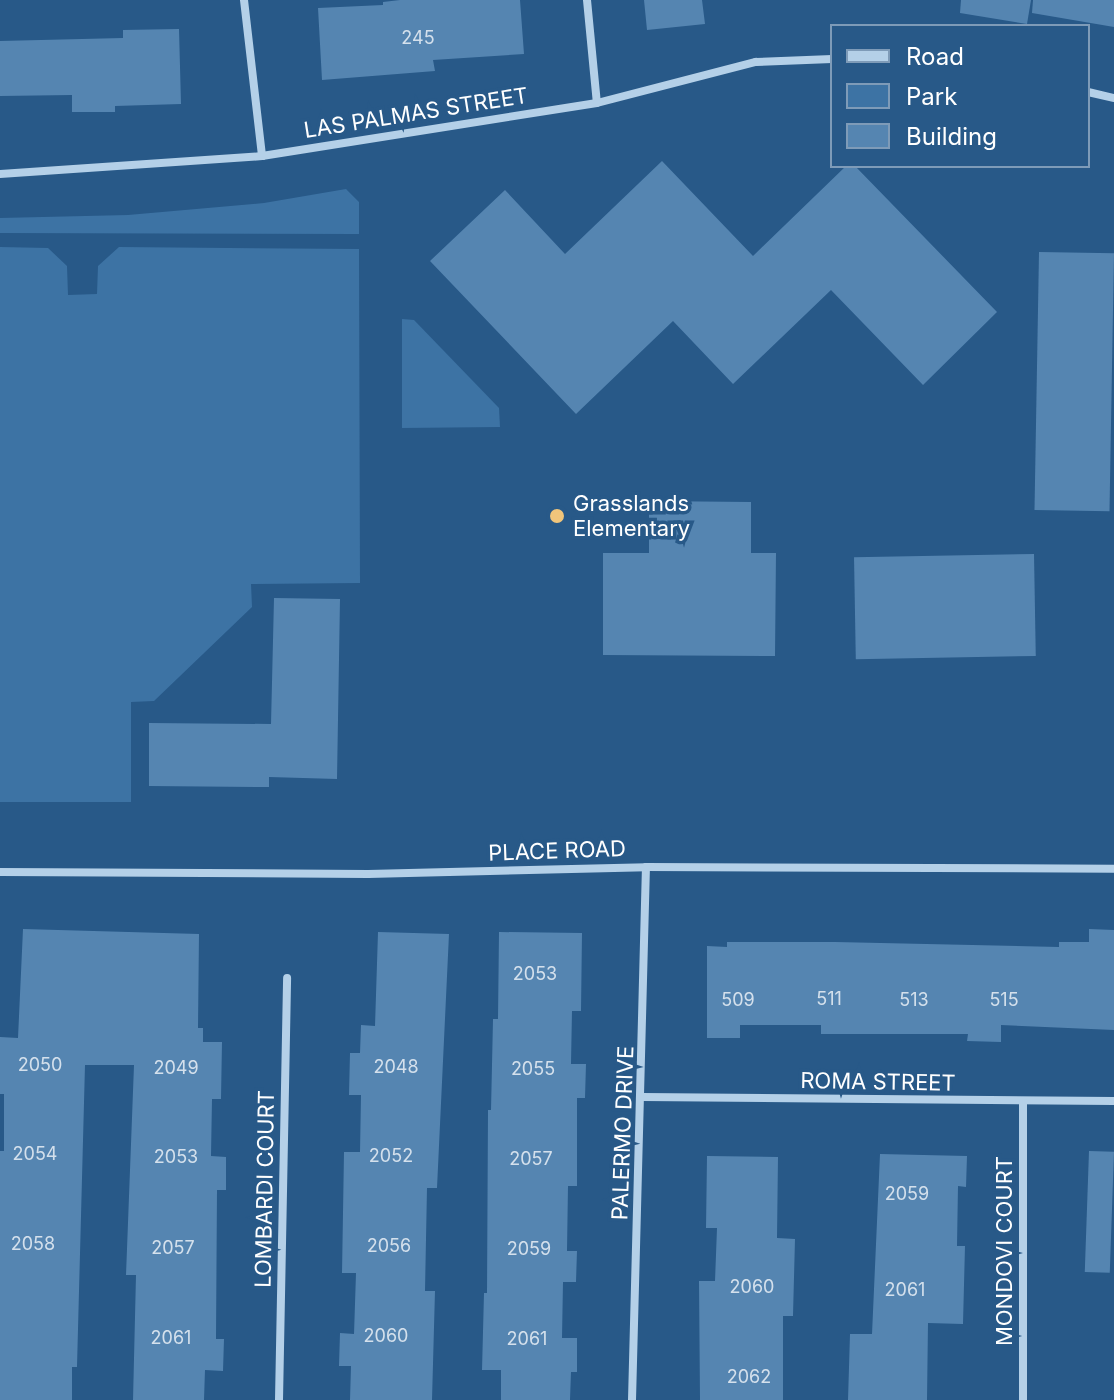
<!DOCTYPE html>
<html>
<head>
<meta charset="utf-8">
<style>
	body { margin:0 }
	#map { position:relative; width:1114px; height:1400px; overflow:hidden; background:#285988; font-family:Inter,sans-serif }
	div>[style] { position:absolute }
	.green>* { inset:0; background:#3d73a4 }
	.building>* { inset:0; background:#5585b1; transform-origin:0 0 }
	.street>* { height:8px; margin:-4px; padding:0 4px; transform-origin:4px; border-radius:4px; background:#b4d0e8 }
	.dots>* { width:22px; height:22px; translate:-50% -50%; box-sizing:border-box; border:4px solid #285988; border-radius:50% }
	span { translate:-50% -50%; white-space:nowrap; text-align:center; line-height:1.15; -webkit-text-stroke:7px #285988; paint-order:stroke }
	.number-label { font-size:18px; color:#d4e0ec }
	.number-label span { -webkit-text-stroke-width:0 }
	.street-label { font-size:22px; color:#fff }
	.poi-label { font-size:22px; color:#fff }
	.left { translate:0 -50%; text-align:left }
	.legend { position:absolute; left:830px; top:24px; width:260px; height:144px; box-sizing:border-box; background:#285988; border:2px solid #7e9bb8; margin:0; padding:10px 14px; list-style:none; font-size:24px; color:#fff }
	.legend li { display:flex; align-items:center; gap:16px; height:40px }
	.legend b { width:40px; border:2px solid #7e9bb8 }
</style>
</head>
<body>
<div id="map">
	<div class="green">
		<div style="clip-path:polygon(346px 189px,359px 202px,359px 234px,0 233px,0 218px,128px 215px,264px 203px)"></div>
		<div style="clip-path:polygon(0 247px,48px 248px,67px 266px,68px 295px,97px 294px,98px 266px,119px 247px,359px 249px,360px 583px,251px 584px,252px 607px,154px 701px,131px 702px,131px 802px,0 802px)"></div>
		<div style="clip-path:polygon(402px 319px,414px 320px,499px 408px,500px 427px,402px 428px)"></div>
	</div>
	<div class="building">
		<div style="clip-path:polygon(400px 0,520px 0,524px 54px,433px 60px,435px 71px,322px 80px,318px 8px,383px 5px,383px 2px)"></div>
		<div style="clip-path:polygon(644px 0,702px 0,705px 24px,647px 30px)"></div>
		<div style="clip-path:polygon(961px 0,1031px 0,1027px 24px,960px 13px)"></div>
		<div style="clip-path:polygon(1033px 0,1114px 0,1114px 27px,1032px 13px)"></div>
		<div style="clip-path:polygon(179px 29px,181px 104px,115px 106px,115px 112px,72px 112px,72px 95px,0 96px,0 41px,123px 38px,123px 30px)"></div>
		<div style="clip-path:polygon(662px 161px,753px 256px,846px 166px,855px 166px,997px 312px,923px 385px,831px 290px,733px 384px,673px 321px,576px 414px,430px 261px,505px 190px,565px 254px)"></div>
		<div style="left:1039px;top:252px;width:75px;height:258px;rotate:1deg"></div>
		<div style="clip-path:polygon(649px 501px,751px 502px,751px 553px,776px 553px,775px 656px,603px 655px,603px 553px,649px 553px)"></div>
		<div style="left:1034px;top:554px;width:102px;height:180px;rotate:89deg"></div>
		<div style="clip-path:polygon(274px 598px,340px 599px,337px 779px,269px 777px,269px 787px,149px 786px,149px 723px,271px 724px)"></div>
		<div style="clip-path:polygon(23px 929px,199px 934px,198px 1028px,203px 1028px,203px 1042px,222px 1042px,221px 1099px,212px 1099px,211px 1156px,226px 1157px,226px 1190px,217px 1190px,216px 1339px,224px 1339px,223px 1371px,205px 1370px,204px 1400px,133px 1400px,136px 1275px,126px 1275px,134px 1065px,85px 1065px,77px 1367px,72px 1367px,72px 1400px,0 1400px,0 1151px,4px 1151px,4px 1094px,0 1094px,0 1037px,18px 1038px)"></div>
		<div style="clip-path:polygon(1089px 929px,1114px 930px,1114px 1030px,1001px 1025px,1001px 1042px,967px 1041px,968px 1034px,821px 1034px,821px 1025px,740px 1025px,740px 1038px,707px 1038px,707px 946px,727px 947px,727px 942px,835px 942px,1059px 947px,1059px 942px,1089px 942px)"></div>
		<div style="clip-path:polygon(378px 932px,449px 934px,437px 1188px,427px 1188px,425px 1291px,435px 1291px,432px 1400px,350px 1400px,351px 1366px,339px 1366px,340px 1333px,354px 1334px,356px 1273px,342px 1273px,344px 1152px,360px 1152px,361px 1095px,349px 1095px,350px 1053px,360px 1053px,361px 1025px,375px 1026px)"></div>
		<div style="clip-path:polygon(499px 932px,582px 933px,581px 1011px,572px 1011px,571px 1064px,586px 1064px,585px 1098px,577px 1098px,577px 1186px,568px 1186px,567px 1251px,577px 1251px,576px 1282px,563px 1282px,562px 1338px,577px 1338px,577px 1372px,571px 1372px,570px 1400px,501px 1400px,501px 1370px,482px 1370px,484px 1293px,487px 1293px,488px 1110px,491px 1110px,493px 1019px,498px 1019px)"></div>
		<div style="left:1089px;top:1151px;width:25px;height:121px;rotate:2deg"></div>
		<div style="clip-path:polygon(880px 1154px,967px 1156px,966px 1187px,958px 1186px,957px 1246px,965px 1246px,963px 1324px,928px 1323px,927px 1400px,848px 1400px,850px 1334px,872px 1334px)"></div>
		<div style="clip-path:polygon(707px 1156px,778px 1157px,777px 1238px,795px 1239px,793px 1316px,783px 1316px,783px 1400px,700px 1400px,699px 1281px,715px 1281px,717px 1228px,706px 1228px)"></div>
	</div>
	<div class="street">
		<div style="left:244px;top:0;width:157px;rotate:83.4deg"></div>
		<div style="left:587px;top:0;width:103px;rotate:84.5deg"></div>
		<div style="left:1088px;top:92px;width:27px;rotate:13deg"></div>
		<div style="left:0;top:174px;width:263px;rotate:-3.9deg"></div>
		<div style="left:262px;top:156px;width:339px;rotate:-9deg"></div>
		<div style="left:597px;top:103px;width:164px;rotate:-14.5deg"></div>
		<div style="left:756px;top:62px;width:76px;rotate:-2.3deg"></div>
		<div style="left:0;top:872px;width:368px;rotate:0.3deg"></div>
		<div style="left:368px;top:874px;width:278px;rotate:-1.4deg"></div>
		<div style="left:646px;top:867px;width:468px;rotate:0.2deg"></div>
		<div style="left:642px;top:1097px;width:472px;rotate:0.5deg"></div>
		<div style="left:1023px;top:1102px;width:298px;rotate:90deg"></div>
		<div style="left:279px;top:1400px;width:422px;rotate:-88.9deg"></div>
		<div style="left:632px;top:1400px;width:533px;rotate:-88.5deg"></div>
	</div>
	<div class="dots">
		<div style="left:557px;top:516px;background:#f0c57b"></div>
	</div>
	<div class="number-label">
		<span style="left:418px;top:38px">245</span>
		<span style="left:535px;top:974px">2053</span>
		<span style="left:829px;top:999px">511</span>
		<span style="left:738px;top:1000px">509</span>
		<span style="left:914px;top:1000px">513</span>
		<span style="left:1004px;top:1000px">515</span>
		<span style="left:40px;top:1065px">2050</span>
		<span style="left:396px;top:1067px">2048</span>
		<span style="left:176px;top:1068px">2049</span>
		<span style="left:533px;top:1069px">2055</span>
		<span style="left:35px;top:1154px">2054</span>
		<span style="left:391px;top:1156px">2052</span>
		<span style="left:176px;top:1157px">2053</span>
		<span style="left:531px;top:1159px">2057</span>
		<span style="left:907px;top:1194px">2059</span>
		<span style="left:33px;top:1244px">2058</span>
		<span style="left:389px;top:1246px">2056</span>
		<span style="left:173px;top:1248px">2057</span>
		<span style="left:529px;top:1249px">2059</span>
		<span style="left:752px;top:1287px">2060</span>
		<span style="left:905px;top:1290px">2061</span>
		<span style="left:386px;top:1336px">2060</span>
		<span style="left:171px;top:1338px">2061</span>
		<span style="left:527px;top:1339px">2061</span>
		<span style="left:749px;top:1377px">2062</span>
	</div>
	<div class="street-label">
		<span style="left:416px;top:113px;rotate:-9deg">LAS PALMAS STREET</span>
		<span style="left:557px;top:851px;rotate:-2deg">PLACE ROAD</span>
		<span style="left:878px;top:1082px;rotate:1deg">ROMA STREET</span>
		<span style="left:623px;top:1133px;rotate:-88deg">PALERMO DRIVE</span>
		<span style="left:265px;top:1189px;rotate:-89deg">LOMBARDI COURT</span>
		<span style="left:1005px;top:1251px;rotate:-90deg">MONDOVI COURT</span>
	</div>
	<div class="poi-label">
		<span class="left" style="left:573px;top:516px">Grasslands<br>Elementary</span>
	</div>
	<ul class="legend">
	<li><b style="height:10px;background:#b4d0e8"></b>Road</li>
	<li><b style="height:22px;background:#3d73a4"></b>Park</li>
	<li><b style="height:22px;background:#5585b1"></b>Building</li>
	</ul>
</div>
</body>
</html>
